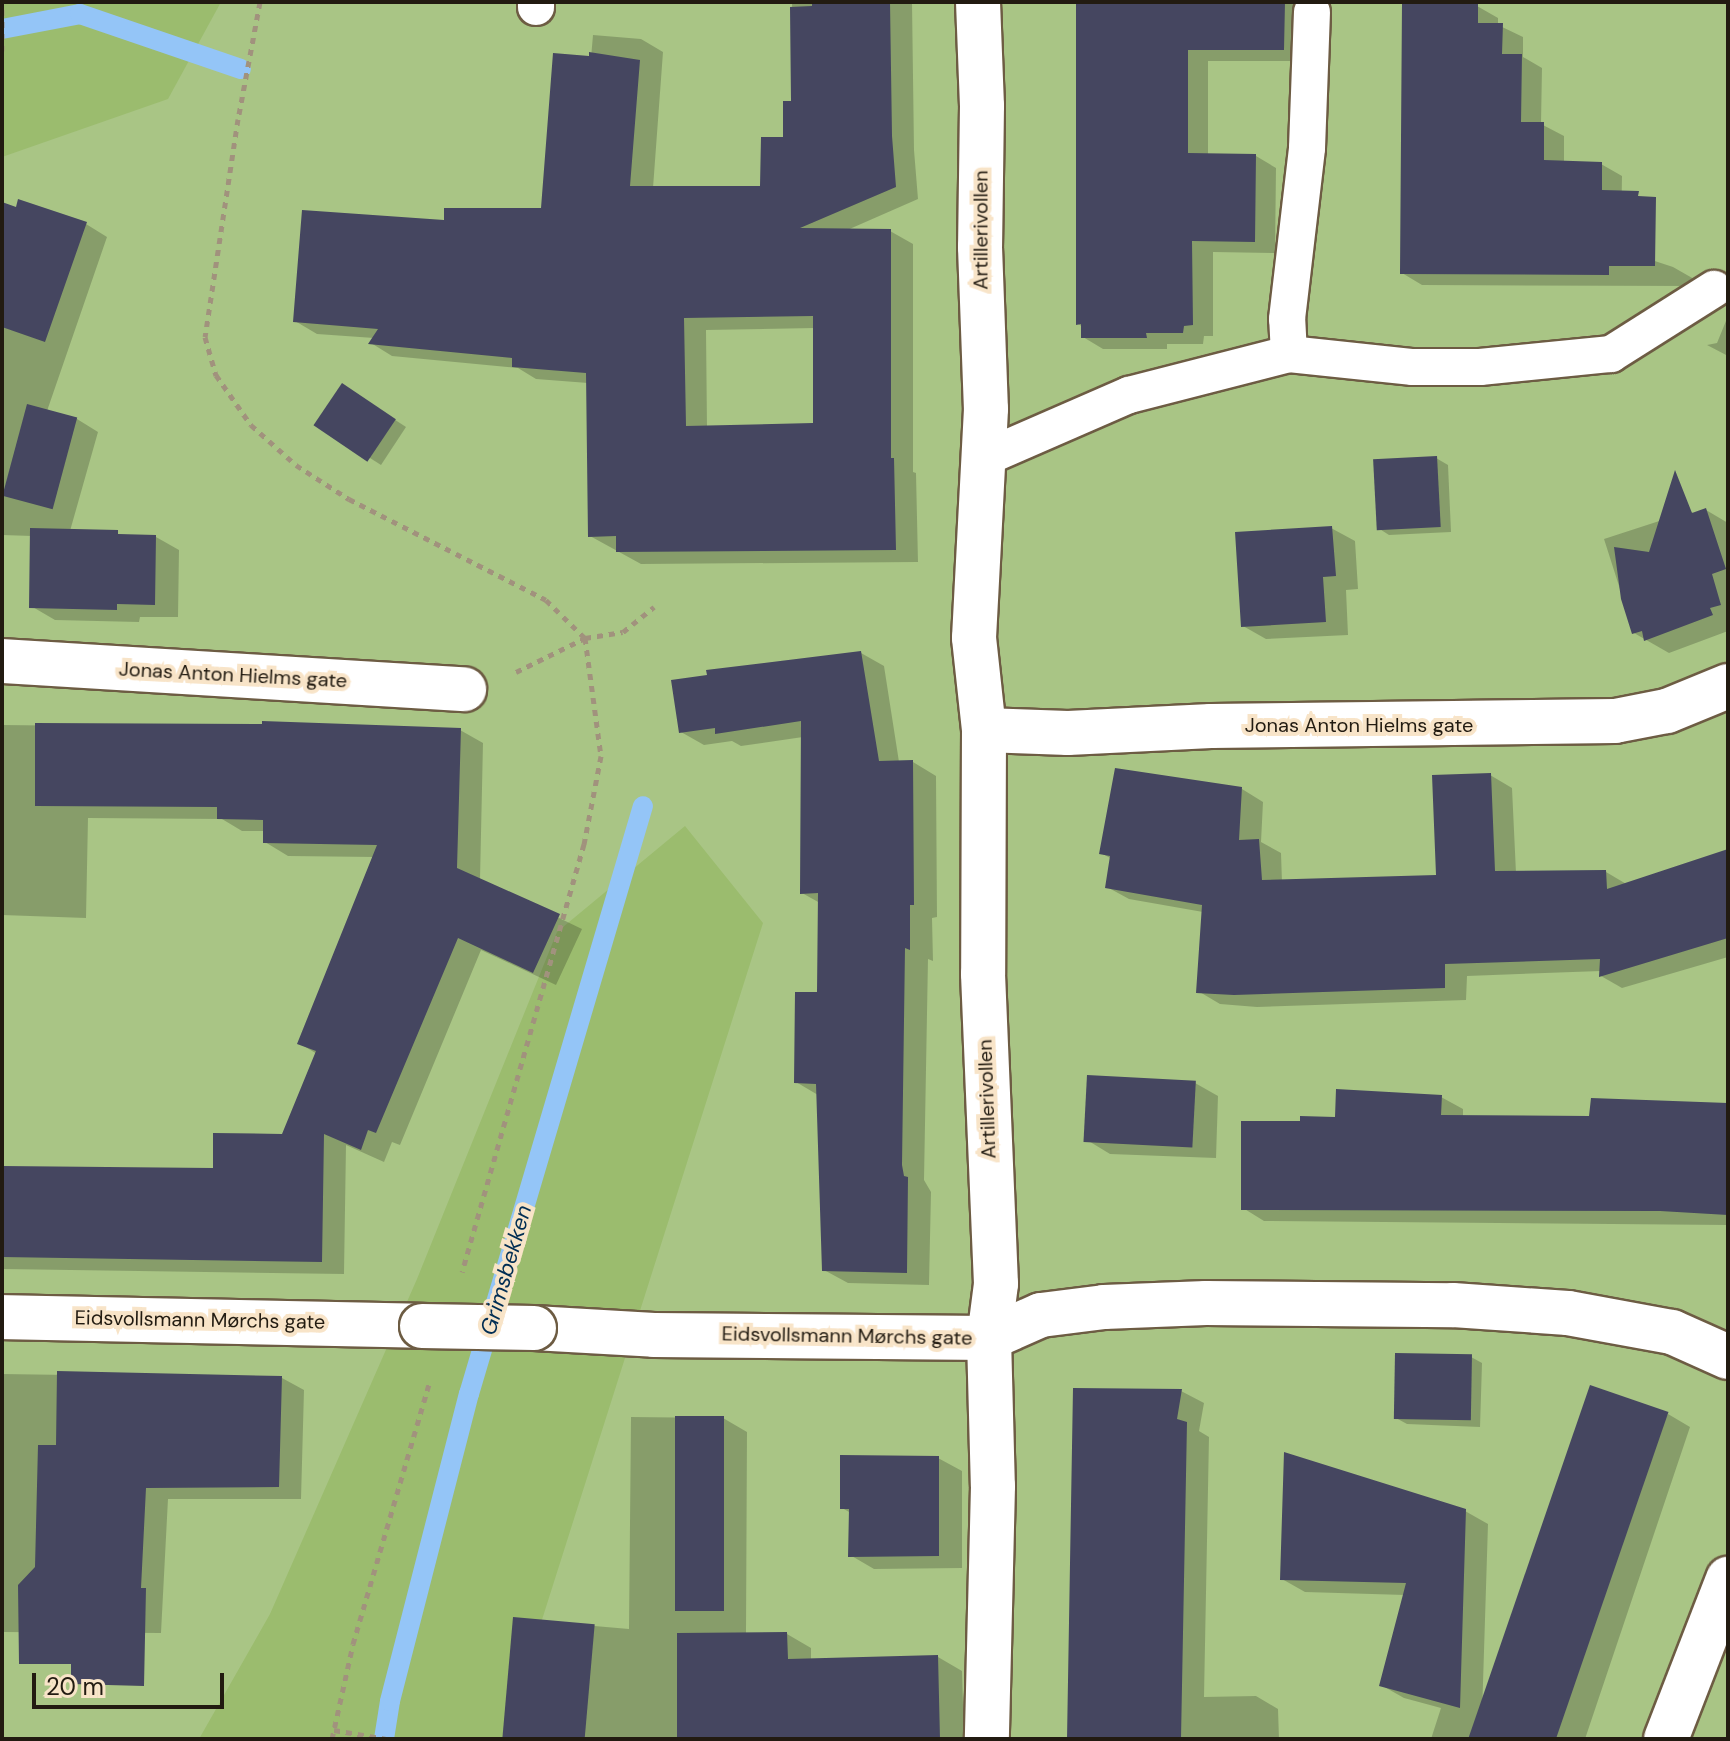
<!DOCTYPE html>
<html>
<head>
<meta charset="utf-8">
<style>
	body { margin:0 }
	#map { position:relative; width:1730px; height:1741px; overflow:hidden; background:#f8e4c8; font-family:"DM Sans",sans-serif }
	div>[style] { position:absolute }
	.green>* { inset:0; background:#a9c585; transform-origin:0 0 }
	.forest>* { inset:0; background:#9bbc6e }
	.shadow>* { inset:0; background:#0003 }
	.stream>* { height:20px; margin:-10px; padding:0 10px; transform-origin:10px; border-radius:10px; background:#94c5f7 }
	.building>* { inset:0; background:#454660; transform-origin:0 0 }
	.path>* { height:5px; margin-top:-2.5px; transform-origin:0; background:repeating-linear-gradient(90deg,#a1927d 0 6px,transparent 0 12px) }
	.roads { filter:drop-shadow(2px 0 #6d5c43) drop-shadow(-2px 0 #6d5c43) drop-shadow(0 2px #6d5c43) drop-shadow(0 -2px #6d5c43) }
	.lane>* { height:36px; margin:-18px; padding:0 18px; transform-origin:18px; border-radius:18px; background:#fff }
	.street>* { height:44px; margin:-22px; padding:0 22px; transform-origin:22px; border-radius:22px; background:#fff }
	.bridges { filter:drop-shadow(2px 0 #6d5c43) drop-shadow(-2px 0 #6d5c43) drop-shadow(0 2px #6d5c43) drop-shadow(0 -2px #6d5c43) }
	.street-bridge>* { height:44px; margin:-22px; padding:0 22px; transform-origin:22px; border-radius:22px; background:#fff }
	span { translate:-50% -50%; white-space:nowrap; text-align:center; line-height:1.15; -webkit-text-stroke:8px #f8e4c8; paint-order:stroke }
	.street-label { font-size:20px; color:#221b11 }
	.water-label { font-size:22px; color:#002d53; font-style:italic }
	.frame { position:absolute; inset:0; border:4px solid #221b11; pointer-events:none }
	.scale { position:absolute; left:32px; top:1673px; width:192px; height:36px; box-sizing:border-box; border:4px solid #221b11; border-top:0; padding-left:10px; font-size:24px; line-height:28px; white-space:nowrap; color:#221b11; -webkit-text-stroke:6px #f8e4c8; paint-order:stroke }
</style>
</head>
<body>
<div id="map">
	<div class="green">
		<div style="left:2px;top:2px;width:1726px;height:1737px"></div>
	</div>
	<div class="forest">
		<div style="clip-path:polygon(2px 2px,221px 2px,168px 99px,2px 157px)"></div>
		<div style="clip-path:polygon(685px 826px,763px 923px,540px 1626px,526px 1739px,199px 1739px,270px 1614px,417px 1279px,557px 932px)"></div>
	</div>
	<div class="shadow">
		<div style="clip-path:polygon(evenodd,792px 2px,912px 2px,914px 150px,918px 199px,845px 231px,890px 231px,913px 244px,913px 472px,916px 473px,918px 562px,641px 564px,590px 536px,588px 383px,536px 379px,518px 368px,392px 356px,371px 343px,374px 338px,317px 334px,295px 321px,446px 222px,543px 210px,591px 58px,593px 35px,641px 39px,663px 52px,653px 188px,762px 188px,785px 139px,793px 103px,792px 2px,815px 328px,815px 425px,707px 427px,706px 330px,815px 328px)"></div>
		<div style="clip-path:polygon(1076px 2px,1324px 2px,1304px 61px,1208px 61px,1208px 155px,1256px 156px,1276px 168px,1275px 253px,1213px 252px,1213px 336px,1204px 336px,1203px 344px,1167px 344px,1167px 349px,1103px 349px,1083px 337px,1083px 327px,1078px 324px)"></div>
		<div style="clip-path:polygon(1477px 6px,1498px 18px,1498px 25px,1523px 37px,1523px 57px,1542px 68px,1541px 124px,1564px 136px,1564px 163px,1601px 164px,1622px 176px,1621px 238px,1591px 240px,1673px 267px,1694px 279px,1693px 286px,1422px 285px,1402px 273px)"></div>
		<div style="clip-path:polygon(2px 204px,86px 224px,107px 237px,47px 411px,77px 419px,98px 432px,70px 531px,156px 537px,179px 550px,178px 617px,140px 617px,139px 622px,55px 620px,31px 606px,32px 536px,2px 535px)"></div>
		<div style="clip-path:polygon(1728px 316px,1728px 356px,1707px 345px,1717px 343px)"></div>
		<div style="clip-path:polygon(354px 393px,406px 427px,381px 465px,370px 458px)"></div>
		<div style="clip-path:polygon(1436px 458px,1448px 465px,1451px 532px,1389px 535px,1378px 528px)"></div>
		<div style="clip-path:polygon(1706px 510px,1728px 523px,1728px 631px,1669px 653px,1634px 633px,1604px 539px,1690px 511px,1695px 514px)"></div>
		<div style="clip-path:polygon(1331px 528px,1355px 541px,1358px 589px,1346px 590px,1348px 635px,1266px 639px,1243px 626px)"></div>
		<div style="clip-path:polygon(861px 653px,884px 666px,899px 762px,913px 762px,936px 776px,937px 917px,932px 918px,933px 961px,928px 959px,924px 1180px,931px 1192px,929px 1285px,848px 1283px,824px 1270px,818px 1095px,796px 1082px,819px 994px,820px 903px,802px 893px,803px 737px,741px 746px,732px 741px,704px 745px,681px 732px)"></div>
		<div style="clip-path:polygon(2px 725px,460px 730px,483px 743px,480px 880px,582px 929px,556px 985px,481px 950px,400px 1145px,392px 1142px,384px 1162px,346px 1145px,344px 1274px,2px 1269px,2px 1169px,215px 1170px,283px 1136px,317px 1054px,299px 1043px,374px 857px,288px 856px,265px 842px,265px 831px,242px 831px,222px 819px,88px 818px,86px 918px,2px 915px)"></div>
		<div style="clip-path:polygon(1490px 775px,1512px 788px,1516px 873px,1606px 872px,1628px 885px,1728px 852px,1728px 957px,1622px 988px,1601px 976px,1601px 971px,1467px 976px,1466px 1000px,1257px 1007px,1220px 1004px,1198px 991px,1203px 912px,1129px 899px,1107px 887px,1112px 859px,1101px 853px,1242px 789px,1263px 802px,1261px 842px,1281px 853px,1282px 882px,1438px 877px)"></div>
		<div style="clip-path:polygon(1195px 1083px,1218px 1096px,1216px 1158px,1110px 1154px,1087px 1140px)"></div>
		<div style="clip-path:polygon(1441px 1097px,1463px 1109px,1463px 1117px,1591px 1118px,1728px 1105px,1728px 1225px,1264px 1221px,1243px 1208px,1302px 1123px)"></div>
		<div style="clip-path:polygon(1471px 1357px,1482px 1363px,1480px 1427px,1407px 1424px,1396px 1418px)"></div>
		<div style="clip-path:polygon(2px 1374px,282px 1378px,304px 1390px,301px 1499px,168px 1499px,161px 1633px,2px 1632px)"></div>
		<div style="clip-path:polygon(1181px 1391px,1204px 1403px,1199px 1431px,1209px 1437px,1204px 1697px,1256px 1696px,1278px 1709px,1279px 1739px,1072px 1739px)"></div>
		<div style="clip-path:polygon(1668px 1414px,1690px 1427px,1585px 1739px,1431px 1739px,1441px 1708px,1404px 1698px,1381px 1685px,1405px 1595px,1305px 1592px,1282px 1579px,1465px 1511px,1488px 1524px,1482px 1715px)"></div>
		<div style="clip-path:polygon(631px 1417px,723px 1418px,747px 1432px,746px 1634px,787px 1634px,811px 1648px,811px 1661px,938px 1657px,962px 1671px,964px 1739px,504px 1739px,514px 1619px,629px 1629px)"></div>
		<div style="clip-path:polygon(938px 1458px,962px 1471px,962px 1568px,874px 1569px,850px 1555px,851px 1513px,842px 1508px)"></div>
	</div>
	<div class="stream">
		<div style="left:2px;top:29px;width:79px;rotate:-10.9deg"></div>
		<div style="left:80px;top:14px;width:170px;rotate:18.9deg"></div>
		<div style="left:384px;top:1739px;width:38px;rotate:-81deg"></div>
		<div style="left:390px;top:1701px;width:317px;rotate:-75.6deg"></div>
		<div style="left:469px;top:1394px;width:613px;rotate:-73.52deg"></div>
	</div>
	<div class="building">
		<div style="clip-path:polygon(evenodd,812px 2px,890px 2px,892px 136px,896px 187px,800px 228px,891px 229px,891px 458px,894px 458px,896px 550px,616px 552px,616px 536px,588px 537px,586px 373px,512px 367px,512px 358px,368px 344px,378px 329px,293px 322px,302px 210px,444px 220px,444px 208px,541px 208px,553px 53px,589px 56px,589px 52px,640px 60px,630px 186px,760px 186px,761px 137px,783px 137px,783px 101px,791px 101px,790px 7px,812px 6px,812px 2px,813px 316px,813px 423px,686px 426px,684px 318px,813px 316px)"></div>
		<div style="clip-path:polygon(1076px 2px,1285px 2px,1284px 50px,1188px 50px,1188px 153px,1256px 154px,1255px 242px,1192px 241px,1193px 325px,1184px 326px,1183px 333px,1146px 333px,1147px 338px,1081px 338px,1081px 324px,1076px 325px)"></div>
		<div style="clip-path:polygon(1402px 2px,1478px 2px,1478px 23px,1503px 23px,1502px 54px,1522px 54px,1521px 122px,1544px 122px,1544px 160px,1602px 162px,1602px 190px,1639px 191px,1638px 196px,1656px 197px,1655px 266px,1609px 266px,1609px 275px,1400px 274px)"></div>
		<div style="clip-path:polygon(18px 199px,87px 222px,45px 342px,2px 327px,2px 202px,16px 207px)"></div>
		<div style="left:342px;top:383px;width:65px;height:51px;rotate:34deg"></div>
		<div style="left:27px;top:404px;width:52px;height:95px;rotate:15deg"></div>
		<div style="left:1437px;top:456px;width:71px;height:64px;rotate:87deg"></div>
		<div style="clip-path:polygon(1675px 470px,1692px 513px,1706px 508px,1726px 569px,1712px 574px,1721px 605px,1710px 608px,1713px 615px,1644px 641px,1642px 631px,1632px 634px,1621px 599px,1614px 547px,1649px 552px)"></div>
		<div style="clip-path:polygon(1332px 526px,1336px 576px,1323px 577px,1326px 622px,1241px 627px,1235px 532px)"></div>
		<div style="clip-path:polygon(30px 528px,118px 530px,118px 534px,156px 535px,155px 605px,117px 604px,117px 610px,29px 608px)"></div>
		<div style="clip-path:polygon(861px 651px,879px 761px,913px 760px,914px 905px,910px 905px,910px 950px,905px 948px,902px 1165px,904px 1176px,908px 1177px,907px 1273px,822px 1271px,816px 1084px,794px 1083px,795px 992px,817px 992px,818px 893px,800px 894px,801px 721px,715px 734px,715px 728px,679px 733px,671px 680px,707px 675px,706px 670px)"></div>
		<div style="clip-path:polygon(262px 721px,461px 728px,457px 868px,560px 914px,533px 973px,458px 938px,376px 1133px,368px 1130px,361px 1150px,324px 1134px,322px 1262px,2px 1257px,2px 1166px,213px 1168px,213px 1133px,282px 1134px,316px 1051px,297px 1044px,377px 845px,263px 843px,263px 820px,217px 819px,217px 807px,35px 806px,35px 723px,262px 724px)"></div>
		<div style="clip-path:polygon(1115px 768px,1242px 787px,1239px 840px,1259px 839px,1262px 880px,1436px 875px,1432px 775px,1491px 773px,1495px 871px,1606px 870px,1607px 889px,1728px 849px,1728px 938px,1599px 977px,1600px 959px,1445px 964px,1445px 988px,1234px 995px,1196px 993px,1202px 905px,1105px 888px,1110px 856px,1099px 854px)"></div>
		<div style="left:1087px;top:1075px;width:109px;height:67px;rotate:3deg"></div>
		<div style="clip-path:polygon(1336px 1089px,1442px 1095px,1441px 1115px,1589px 1116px,1591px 1098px,1728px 1103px,1728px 1215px,1660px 1211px,1241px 1210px,1241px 1121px,1300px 1121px,1300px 1116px,1335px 1117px)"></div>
		<div style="left:1395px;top:1353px;width:77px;height:66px;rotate:1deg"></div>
		<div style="clip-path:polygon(57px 1371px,282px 1376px,279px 1487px,146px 1488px,141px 1588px,146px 1588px,144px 1686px,71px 1684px,71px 1664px,19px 1664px,18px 1585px,35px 1567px,38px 1445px,56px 1445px)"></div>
		<div style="left:1590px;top:1385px;width:83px;height:373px;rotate:19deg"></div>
		<div style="clip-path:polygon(1073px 1388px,1182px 1389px,1177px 1419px,1187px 1422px,1181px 1739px,1067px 1739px)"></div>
		<div style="left:675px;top:1416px;width:49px;height:195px"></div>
		<div style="clip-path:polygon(1284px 1452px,1466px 1509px,1460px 1708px,1379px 1686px,1406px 1583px,1280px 1580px)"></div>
		<div style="clip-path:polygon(840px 1455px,939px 1456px,939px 1556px,848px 1557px,849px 1509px,840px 1509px)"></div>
		<div style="left:513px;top:1617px;width:82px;height:122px;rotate:5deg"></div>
		<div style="clip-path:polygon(787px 1632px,788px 1659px,938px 1655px,940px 1739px,677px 1739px,677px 1633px)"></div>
	</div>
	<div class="path">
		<div style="left:260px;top:2px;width:119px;rotate:100.6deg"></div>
		<div style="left:238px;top:119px;width:220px;rotate:98.6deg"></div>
		<div style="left:205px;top:337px;width:40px;rotate:74deg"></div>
		<div style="left:216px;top:375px;width:61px;rotate:55deg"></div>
		<div style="left:251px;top:425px;width:60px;rotate:41.6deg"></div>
		<div style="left:296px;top:465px;width:63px;rotate:32.7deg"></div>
		<div style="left:349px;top:499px;width:221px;rotate:27.1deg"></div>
		<div style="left:546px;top:600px;width:54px;rotate:44.3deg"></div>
		<div style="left:585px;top:638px;width:119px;rotate:82.3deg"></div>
		<div style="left:601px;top:756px;width:90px;rotate:100.9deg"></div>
		<div style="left:584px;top:844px;width:445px;rotate:105.9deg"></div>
		<div style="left:2px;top:51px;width:49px;rotate:-90deg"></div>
		<div style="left:516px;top:672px;width:77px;rotate:-26.2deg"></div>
		<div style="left:585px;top:638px;width:38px;rotate:-9deg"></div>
		<div style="left:623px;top:632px;width:40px;rotate:-39deg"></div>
		<div style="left:334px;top:1730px;width:53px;rotate:9.8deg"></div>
		<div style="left:332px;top:1739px;width:97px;rotate:-77.5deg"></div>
		<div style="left:353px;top:1644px;width:274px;rotate:-73.7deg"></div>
	</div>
	<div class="roads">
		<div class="lane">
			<div style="left:536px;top:2px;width:5px;rotate:90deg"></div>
			<div style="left:1289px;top:354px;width:35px;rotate:-93deg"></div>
			<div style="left:1287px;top:319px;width:172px;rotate:-83.3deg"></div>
			<div style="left:1307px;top:148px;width:136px;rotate:-87.9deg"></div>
			<div style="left:984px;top:458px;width:158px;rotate:-23.5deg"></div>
			<div style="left:1129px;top:395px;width:165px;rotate:-14.4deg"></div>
			<div style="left:1289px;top:354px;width:125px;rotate:6deg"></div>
			<div style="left:1413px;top:367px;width:67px"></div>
			<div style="left:1480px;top:367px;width:132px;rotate:-5.7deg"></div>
			<div style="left:1611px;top:354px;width:122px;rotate:-32.3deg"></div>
		</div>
		<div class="street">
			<div style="left:978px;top:2px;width:104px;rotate:87.8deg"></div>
			<div style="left:982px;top:106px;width:141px;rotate:90.8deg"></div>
			<div style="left:980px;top:247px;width:162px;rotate:87.9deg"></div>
			<div style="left:986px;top:409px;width:229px;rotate:93deg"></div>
			<div style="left:974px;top:638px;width:93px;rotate:83.8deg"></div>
			<div style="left:984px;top:730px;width:244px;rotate:90.2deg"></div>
			<div style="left:983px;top:974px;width:310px;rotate:87.6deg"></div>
			<div style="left:996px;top:1284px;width:54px;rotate:97.4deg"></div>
			<div style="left:989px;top:1338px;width:148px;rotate:88.5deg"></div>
			<div style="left:993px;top:1486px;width:253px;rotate:91.4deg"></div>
			<div style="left:2px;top:661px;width:463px;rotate:3.5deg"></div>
			<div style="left:984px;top:730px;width:84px;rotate:2deg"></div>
			<div style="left:1068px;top:733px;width:143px;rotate:-2.8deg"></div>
			<div style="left:1211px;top:726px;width:404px;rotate:-0.7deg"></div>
			<div style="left:1615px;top:721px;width:53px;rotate:-10.9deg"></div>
			<div style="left:1667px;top:711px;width:66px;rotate:-22.3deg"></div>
			<div style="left:2px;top:1317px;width:420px;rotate:1.2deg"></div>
			<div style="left:534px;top:1328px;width:120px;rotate:3.3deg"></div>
			<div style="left:654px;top:1335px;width:335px;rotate:0.5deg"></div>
			<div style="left:989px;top:1338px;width:57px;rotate:-23.9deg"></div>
			<div style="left:1041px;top:1315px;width:64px;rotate:-7.2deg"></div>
			<div style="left:1104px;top:1307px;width:102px;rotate:-2.2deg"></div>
			<div style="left:1206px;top:1303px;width:247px;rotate:0.5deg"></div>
			<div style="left:1453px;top:1305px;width:115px;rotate:4deg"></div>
			<div style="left:1568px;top:1313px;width:106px;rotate:10.4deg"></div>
			<div style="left:1672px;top:1332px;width:61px;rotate:24.1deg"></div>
			<div style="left:1666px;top:1739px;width:172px;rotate:-68.8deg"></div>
		</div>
	</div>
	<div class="bridges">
		<div class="street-bridge">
			<div style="left:422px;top:1326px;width:112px;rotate:1deg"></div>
		</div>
	</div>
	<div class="street-label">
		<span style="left:981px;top:230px;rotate:-90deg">Artillerivollen</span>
		<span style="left:233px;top:675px;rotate:3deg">Jonas Anton Hielms gate</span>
		<span style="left:1359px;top:725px">Jonas Anton Hielms gate</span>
		<span style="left:987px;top:1099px;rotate:-92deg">Artillerivollen</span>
		<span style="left:200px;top:1320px;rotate:1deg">Eidsvollsmann Mørchs gate</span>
		<span style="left:847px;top:1336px;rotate:1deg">Eidsvollsmann Mørchs gate</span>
	</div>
	<div class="water-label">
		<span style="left:506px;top:1270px;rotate:-74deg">Grimsbekken</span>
	</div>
	<div class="frame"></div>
	<div class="scale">20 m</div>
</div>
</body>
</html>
